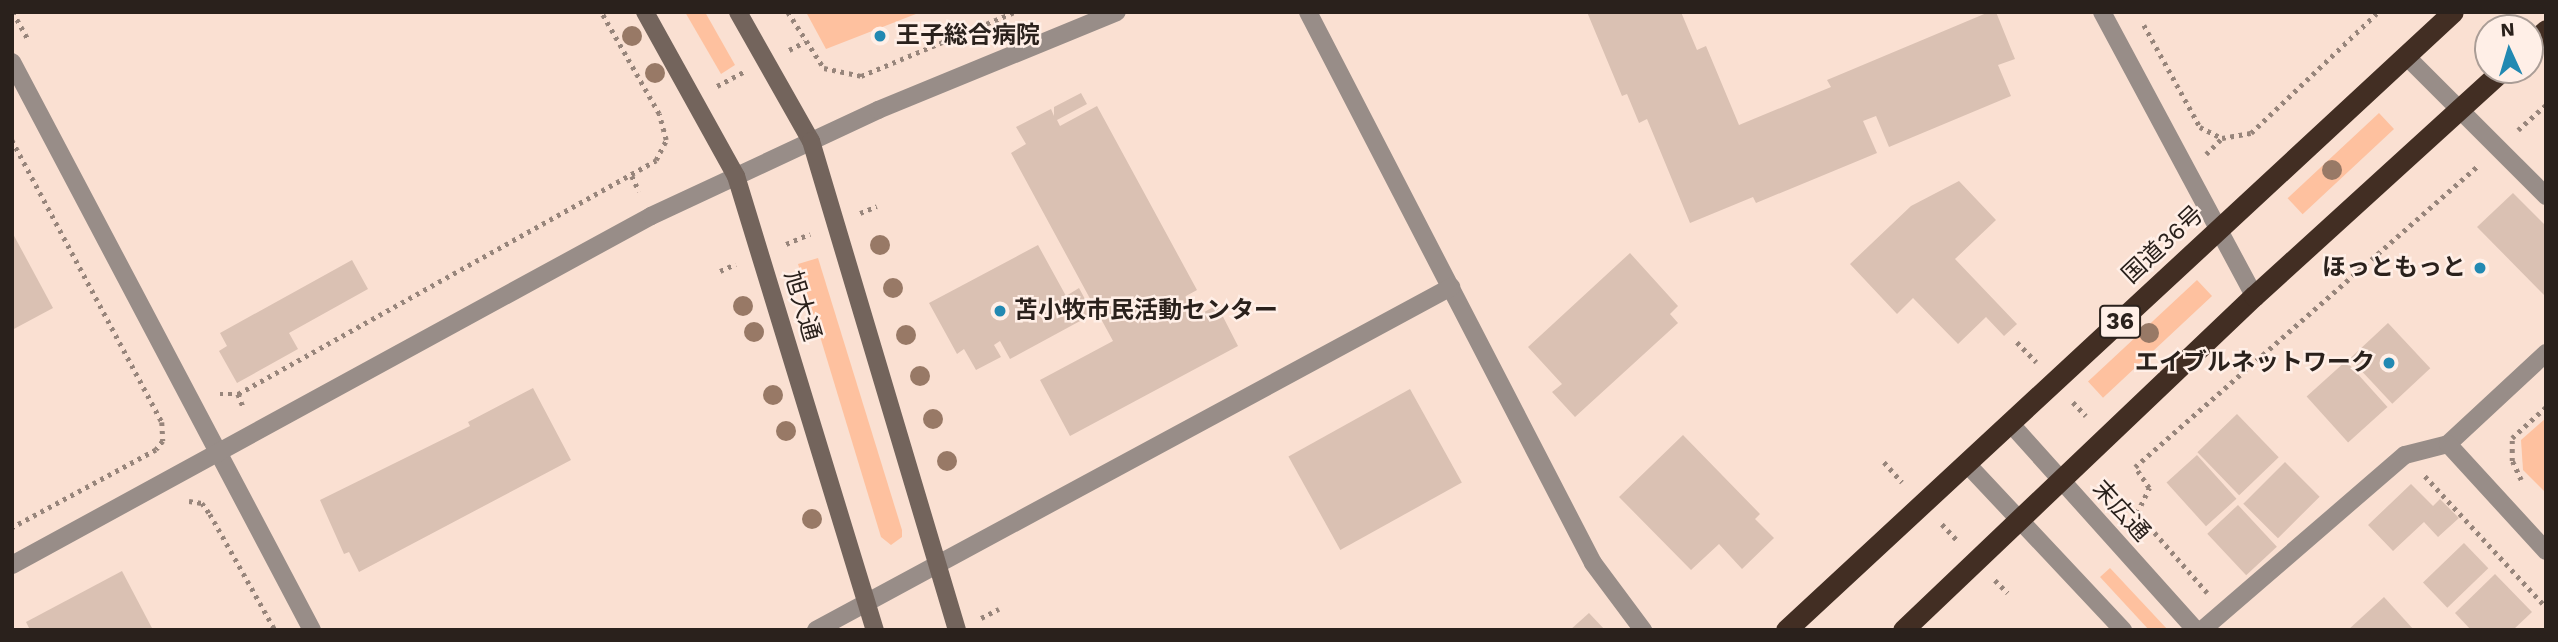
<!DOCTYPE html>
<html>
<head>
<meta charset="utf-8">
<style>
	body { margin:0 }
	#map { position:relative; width:2558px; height:642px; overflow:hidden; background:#fae0d2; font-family:"Work Sans","Noto Sans JP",sans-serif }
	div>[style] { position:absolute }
	.green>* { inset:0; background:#fec19f; transform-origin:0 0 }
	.building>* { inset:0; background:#dac1b3; transform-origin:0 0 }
	.path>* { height:4.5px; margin-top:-2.25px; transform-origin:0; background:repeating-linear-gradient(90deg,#97857b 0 3.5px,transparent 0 8.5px) }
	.lane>* { height:18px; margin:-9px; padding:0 9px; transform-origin:9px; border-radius:9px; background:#988d88 }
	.street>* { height:18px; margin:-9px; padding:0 9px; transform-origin:9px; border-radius:9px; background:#988d88 }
	.secondary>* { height:18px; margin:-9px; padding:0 9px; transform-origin:9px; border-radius:9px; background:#73645c }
	.highway>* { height:21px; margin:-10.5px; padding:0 10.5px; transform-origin:10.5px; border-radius:10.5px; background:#422e23 }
	.trees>* { width:20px; height:20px; margin:-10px; border-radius:50%; background:#987966 }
	.dots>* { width:19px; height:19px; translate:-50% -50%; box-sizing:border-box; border:4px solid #ffefe7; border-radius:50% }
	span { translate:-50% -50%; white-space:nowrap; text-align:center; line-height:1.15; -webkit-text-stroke:5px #ffefe7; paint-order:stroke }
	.shield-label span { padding:2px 5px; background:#ffefe7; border:2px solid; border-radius:5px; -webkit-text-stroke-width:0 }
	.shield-label { font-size:23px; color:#2a211c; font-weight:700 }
	.poi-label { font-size:24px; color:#2a211c; font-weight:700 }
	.left { translate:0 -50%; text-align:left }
	.right { translate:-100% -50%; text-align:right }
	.street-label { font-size:24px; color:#2a211c }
	.frame { position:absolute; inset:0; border:14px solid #2a211c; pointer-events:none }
	.north { position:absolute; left:2474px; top:14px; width:70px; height:70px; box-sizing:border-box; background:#ffefe7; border:2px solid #aa9d96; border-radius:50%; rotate:356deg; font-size:19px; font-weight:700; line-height:28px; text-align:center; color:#2a211c }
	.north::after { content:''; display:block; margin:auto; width:24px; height:32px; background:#2289b2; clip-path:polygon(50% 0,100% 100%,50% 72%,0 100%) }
</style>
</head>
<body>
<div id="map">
	<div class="green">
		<div style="clip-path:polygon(685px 12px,705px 12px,735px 65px,721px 74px)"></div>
		<div style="clip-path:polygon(806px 12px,921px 12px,826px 49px)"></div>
		<div style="left:2379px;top:113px;width:22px;height:125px;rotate:47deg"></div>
		<div style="clip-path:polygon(818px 258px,902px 530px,902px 537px,891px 545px,881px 537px,798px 264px)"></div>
		<div style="left:2197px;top:280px;width:22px;height:149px;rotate:47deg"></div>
		<div style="clip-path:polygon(2546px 418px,2546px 493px,2523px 470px,2521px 440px)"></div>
		<div style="clip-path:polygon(2110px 568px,2168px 630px,2149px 630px,2100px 577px)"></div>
	</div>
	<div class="building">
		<div style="clip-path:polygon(1587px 12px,1681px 12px,1697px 50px,1706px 46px,1739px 125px,1831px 87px,1827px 80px,1989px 12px,1996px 12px,2015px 59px,1998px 65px,2011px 96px,1889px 147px,1876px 116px,1863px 121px,1877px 153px,1756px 203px,1753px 197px,1690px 223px,1647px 119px,1639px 123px,1627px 94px,1622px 96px)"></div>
		<div style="clip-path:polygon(1081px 93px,1087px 104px,1057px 120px,1060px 126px,1097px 106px,1197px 290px,1186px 296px,1197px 316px,1217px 305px,1238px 346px,1070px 436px,1040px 380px,1113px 341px,1011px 153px,1026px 144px,1016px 127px,1051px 109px,1054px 116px,1054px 107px)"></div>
		<div style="clip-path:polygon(1959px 181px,1996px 220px,1955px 259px,2017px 324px,2004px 336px,1986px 317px,1958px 344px,1913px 298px,1897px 314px,1850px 264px,1911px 206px)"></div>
		<div style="clip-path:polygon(2513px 193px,2546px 226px,2546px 297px,2477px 227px)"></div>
		<div style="clip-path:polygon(12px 232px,53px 308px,12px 330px)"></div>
		<div style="clip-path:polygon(1038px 245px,1066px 296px,1079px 288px,1093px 314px,1010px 359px,1000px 341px,994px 345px,1001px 357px,976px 370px,964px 349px,957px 354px,929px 303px)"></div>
		<div style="clip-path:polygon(1630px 253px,1678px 306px,1670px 314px,1678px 323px,1575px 417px,1552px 392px,1562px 384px,1528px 347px)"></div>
		<div style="clip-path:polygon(352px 260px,368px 289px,289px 333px,298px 349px,237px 383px,219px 351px,227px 346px,220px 333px)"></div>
		<div style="left:2388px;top:323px;width:62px;height:52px;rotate:47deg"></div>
		<div style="left:2346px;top:361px;width:62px;height:53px;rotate:48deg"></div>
		<div style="clip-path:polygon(533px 388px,571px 460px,359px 572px,349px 552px,344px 554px,320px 500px,470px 426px,468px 422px)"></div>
		<div style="left:1410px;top:389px;width:107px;height:139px;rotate:61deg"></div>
		<div style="left:2237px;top:414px;width:60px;height:55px;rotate:46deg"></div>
		<div style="clip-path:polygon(1683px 435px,1760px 514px,1755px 519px,1774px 538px,1742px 569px,1719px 544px,1691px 570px,1619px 497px)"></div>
		<div style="left:2197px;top:455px;width:59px;height:41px;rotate:48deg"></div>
		<div style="left:2285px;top:462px;width:49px;height:59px;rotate:45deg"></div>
		<div style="clip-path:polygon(2411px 484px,2433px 506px,2440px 499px,2459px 518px,2438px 537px,2424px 522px,2393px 551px,2368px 525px)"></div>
		<div style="left:2238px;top:505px;width:57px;height:42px;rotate:47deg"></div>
		<div style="left:2464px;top:543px;width:35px;height:57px;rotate:46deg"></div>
		<div style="clip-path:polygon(122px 571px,153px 630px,30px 630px,26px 622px)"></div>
		<div style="clip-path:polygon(2495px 574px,2532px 612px,2513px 630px,2471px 630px,2455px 613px)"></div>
		<div style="clip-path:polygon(2384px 597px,2414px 630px,2348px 630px)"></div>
		<div style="clip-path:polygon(1589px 613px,1605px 630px,1570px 630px)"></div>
	</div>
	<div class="path">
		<div style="left:13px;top:12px;width:31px;rotate:61deg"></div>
		<div style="left:788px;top:12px;width:67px;rotate:57.3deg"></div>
		<div style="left:824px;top:68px;width:38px;rotate:12deg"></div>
		<div style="left:861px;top:76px;width:167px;rotate:-22.6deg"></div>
		<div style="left:2144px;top:25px;width:116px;rotate:61.2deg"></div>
		<div style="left:2200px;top:127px;width:25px;rotate:27deg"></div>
		<div style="left:2222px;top:138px;width:29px;rotate:-10deg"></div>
		<div style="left:2251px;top:133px;width:175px;rotate:-43.6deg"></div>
		<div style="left:789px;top:50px;width:18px;rotate:-27deg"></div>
		<div style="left:717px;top:86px;width:30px;rotate:-28deg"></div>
		<div style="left:2518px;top:130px;width:38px;rotate:-42deg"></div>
		<div style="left:12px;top:140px;width:319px;rotate:62deg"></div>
		<div style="left:162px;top:422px;width:19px;rotate:87deg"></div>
		<div style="left:163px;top:441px;width:11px;rotate:128deg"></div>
		<div style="left:156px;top:450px;width:164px;rotate:151.6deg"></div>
		<div style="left:2206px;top:154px;width:23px;rotate:-45deg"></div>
		<div style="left:632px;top:176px;width:17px;rotate:65deg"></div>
		<div style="left:860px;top:213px;width:18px;rotate:-22deg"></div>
		<div style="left:786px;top:244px;width:26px;rotate:-23deg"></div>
		<div style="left:720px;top:271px;width:17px;rotate:-24deg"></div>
		<div style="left:2017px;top:342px;width:28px;rotate:46deg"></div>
		<div style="left:220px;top:394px;width:18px"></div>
		<div style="left:238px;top:394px;width:479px;rotate:-29.2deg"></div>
		<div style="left:656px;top:160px;width:22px;rotate:-63deg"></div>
		<div style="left:666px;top:140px;width:27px;rotate:-105deg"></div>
		<div style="left:659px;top:114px;width:117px;rotate:-119.6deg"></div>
		<div style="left:238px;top:394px;width:16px;rotate:68deg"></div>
		<div style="left:2073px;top:402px;width:19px;rotate:47deg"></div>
		<div style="left:1884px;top:462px;width:27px;rotate:48deg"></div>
		<div style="left:2425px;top:476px;width:178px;rotate:47.3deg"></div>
		<div style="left:2521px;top:480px;width:21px;rotate:-115deg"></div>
		<div style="left:2512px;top:461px;width:23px;rotate:-90deg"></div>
		<div style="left:2512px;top:438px;width:46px;rotate:-42.4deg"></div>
		<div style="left:189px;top:501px;width:13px;rotate:9deg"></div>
		<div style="left:202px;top:503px;width:14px;rotate:54deg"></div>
		<div style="left:210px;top:514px;width:133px;rotate:60.7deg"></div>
		<div style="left:1942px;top:524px;width:23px;rotate:47deg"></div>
		<div style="left:1995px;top:580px;width:18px;rotate:45deg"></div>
		<div style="left:2207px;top:593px;width:106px;rotate:-131.2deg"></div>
		<div style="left:2137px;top:513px;width:28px;rotate:-64deg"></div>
		<div style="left:2149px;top:488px;width:25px;rotate:-124deg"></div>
		<div style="left:2135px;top:467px;width:455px;rotate:-41.3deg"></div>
		<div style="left:981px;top:618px;width:20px;rotate:-27deg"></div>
	</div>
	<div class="lane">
		<div style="left:2202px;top:630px;width:268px;rotate:-40.8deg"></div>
		<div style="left:2405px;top:455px;width:44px;rotate:-14.3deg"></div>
	</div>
	<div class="street">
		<div style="left:1308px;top:12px;width:620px;rotate:62.65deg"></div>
		<div style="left:1593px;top:563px;width:84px;rotate:53.3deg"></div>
		<div style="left:2102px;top:12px;width:322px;rotate:61.8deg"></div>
		<div style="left:2406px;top:56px;width:198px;rotate:45deg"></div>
		<div style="left:12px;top:62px;width:642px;rotate:62.16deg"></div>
		<div style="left:2546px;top:353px;width:134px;rotate:137.1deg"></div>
		<div style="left:2448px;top:444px;width:145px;rotate:47.5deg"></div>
		<div style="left:2011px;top:424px;width:277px;rotate:48.1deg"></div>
		<div style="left:1967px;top:464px;width:228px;rotate:46.8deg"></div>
		<div style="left:12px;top:565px;width:728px;rotate:-28.64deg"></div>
		<div style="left:651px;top:216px;width:251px;rotate:-25deg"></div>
		<div style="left:878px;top:110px;width:258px;rotate:-22.3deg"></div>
		<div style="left:816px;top:630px;width:722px;rotate:-28.38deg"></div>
	</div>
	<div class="secondary">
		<div style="left:645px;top:12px;width:188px;rotate:61deg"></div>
		<div style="left:736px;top:176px;width:475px;rotate:73deg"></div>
		<div style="left:738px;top:12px;width:148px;rotate:60.5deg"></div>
		<div style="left:811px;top:141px;width:510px;rotate:73.38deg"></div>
	</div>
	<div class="highway">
		<div style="left:2530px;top:44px;width:21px;rotate:-41deg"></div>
		<div style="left:1786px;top:630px;width:909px;rotate:-42.82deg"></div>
		<div style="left:1903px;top:630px;width:485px;rotate:-43.6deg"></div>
		<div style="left:2254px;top:296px;width:336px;rotate:-42.3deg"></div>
	</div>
	<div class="trees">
		<div style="left:632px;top:36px"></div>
		<div style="left:655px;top:73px"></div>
		<div style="left:2332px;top:170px"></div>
		<div style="left:880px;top:245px"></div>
		<div style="left:893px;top:288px"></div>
		<div style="left:743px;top:306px"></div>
		<div style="left:754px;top:332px"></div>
		<div style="left:2149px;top:333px"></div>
		<div style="left:906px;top:335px"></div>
		<div style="left:920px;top:376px"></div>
		<div style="left:773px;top:395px"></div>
		<div style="left:933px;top:419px"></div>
		<div style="left:786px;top:431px"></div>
		<div style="left:947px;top:461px"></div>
		<div style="left:812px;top:519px"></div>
	</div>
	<div class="dots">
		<div style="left:880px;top:36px;background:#2289b2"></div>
		<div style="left:2480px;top:268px;background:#2289b2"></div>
		<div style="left:1000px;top:311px;background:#2289b2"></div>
		<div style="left:2389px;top:363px;background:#2289b2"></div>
	</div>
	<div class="shield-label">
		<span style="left:2120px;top:322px">36</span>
	</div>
	<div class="poi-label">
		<span class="left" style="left:896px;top:36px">王子総合病院</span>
		<span class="right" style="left:2466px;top:268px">ほっともっと</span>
		<span class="left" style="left:1014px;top:311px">苫小牧市民活動センター</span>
		<span class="right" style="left:2375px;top:363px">エイブルネットワーク</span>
	</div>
	<div class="street-label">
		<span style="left:2163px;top:245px;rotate:-43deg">国道36号</span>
		<span style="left:802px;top:306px;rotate:73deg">旭大通</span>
		<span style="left:2121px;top:511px;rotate:48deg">末広通</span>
	</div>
	<div class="frame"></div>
	<div class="north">N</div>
</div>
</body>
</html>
